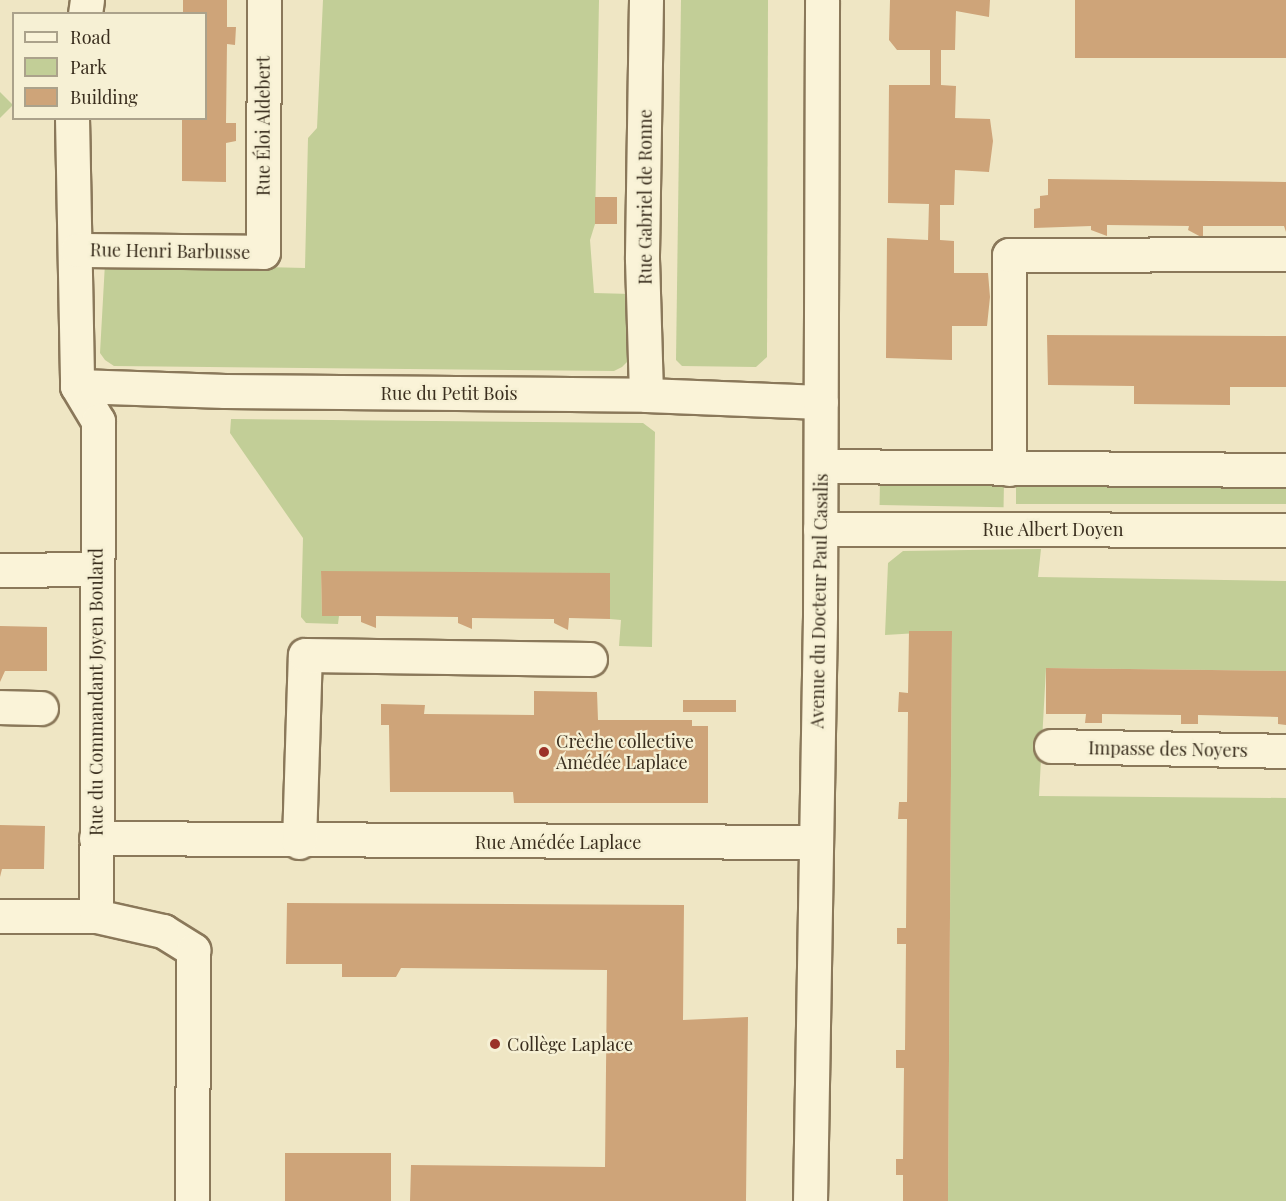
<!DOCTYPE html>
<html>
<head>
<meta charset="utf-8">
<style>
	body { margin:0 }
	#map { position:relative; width:1286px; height:1201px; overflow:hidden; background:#efe6c4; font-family:"Playfair Display",serif }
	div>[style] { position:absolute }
	.green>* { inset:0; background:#c2ce97; transform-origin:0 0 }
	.building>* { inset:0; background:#cea479; transform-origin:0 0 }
	.roads { filter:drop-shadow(2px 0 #8a785a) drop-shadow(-2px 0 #8a785a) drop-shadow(0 2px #8a785a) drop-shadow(0 -2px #8a785a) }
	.minor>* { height:33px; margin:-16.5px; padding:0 16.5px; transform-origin:16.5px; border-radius:16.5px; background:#faf3d8 }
	.dots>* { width:16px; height:16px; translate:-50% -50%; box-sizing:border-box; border:3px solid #f6f0d4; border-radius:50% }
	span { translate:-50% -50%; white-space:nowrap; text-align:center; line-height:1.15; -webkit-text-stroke:4.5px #f6f0d4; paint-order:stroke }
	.street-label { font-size:18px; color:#3a2e1e }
	.poi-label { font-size:18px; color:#3a2e1e }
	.left { translate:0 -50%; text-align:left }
	.legend { position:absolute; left:12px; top:12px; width:195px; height:108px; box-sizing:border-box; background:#f6f0d4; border:2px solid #aba28b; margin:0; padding:8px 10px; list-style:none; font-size:18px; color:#3a2e1e }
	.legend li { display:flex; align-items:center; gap:12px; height:30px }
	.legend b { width:30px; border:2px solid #aba28b }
</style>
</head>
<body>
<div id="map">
	<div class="green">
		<div style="clip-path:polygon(323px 0,599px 0,595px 224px,590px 240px,594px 293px,631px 294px,630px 359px,622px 367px,614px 371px,114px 366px,105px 360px,100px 353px,105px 263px,305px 268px,308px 138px,317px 128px)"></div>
		<div style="clip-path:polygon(681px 0,768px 0,767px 357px,756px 367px,682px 366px,676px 360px)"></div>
		<div style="clip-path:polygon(0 92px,13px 105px,0 118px)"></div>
		<div style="clip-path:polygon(231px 419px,643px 423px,655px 432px,652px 647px,619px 646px,621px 620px,610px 619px,610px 573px,321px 572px,322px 616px,339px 616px,338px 624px,306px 623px,301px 617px,303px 538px,230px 433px)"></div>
		<div style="left:880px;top:480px;width:124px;height:25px;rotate:1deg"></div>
		<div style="left:1016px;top:482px;width:270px;height:22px"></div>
		<div style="clip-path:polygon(1041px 549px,1038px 577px,1286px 581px,1286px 671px,1046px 668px,1039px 796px,1286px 798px,1286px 1201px,948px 1201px,952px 631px,885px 635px,888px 563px,903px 551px)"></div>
	</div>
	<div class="building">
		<div style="clip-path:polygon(183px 0,227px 0,227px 27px,236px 27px,235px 45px,227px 44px,226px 123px,236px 123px,236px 141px,226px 143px,226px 182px,182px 181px,182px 118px,206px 118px,206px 14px,183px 14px)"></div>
		<div style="clip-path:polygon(890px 0,990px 0,989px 17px,956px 11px,955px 50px,941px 50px,941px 85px,956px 86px,955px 118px,990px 119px,993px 141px,989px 172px,955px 170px,954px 205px,940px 205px,940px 240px,954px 241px,954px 273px,988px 273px,990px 297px,987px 326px,952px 326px,952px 360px,886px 358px,887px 238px,928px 240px,929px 204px,888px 203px,889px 85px,930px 85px,930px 50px,897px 50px,889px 40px)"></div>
		<div style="left:1075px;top:0;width:211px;height:58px"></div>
		<div style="clip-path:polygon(1048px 179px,1286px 182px,1286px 232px,1284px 226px,1203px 226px,1203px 238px,1188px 230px,1189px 226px,1107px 225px,1107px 236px,1091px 230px,1091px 226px,1034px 228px,1034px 209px,1040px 208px,1040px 196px,1048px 195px)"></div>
		<div style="left:595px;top:197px;width:22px;height:27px"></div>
		<div style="clip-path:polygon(1047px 335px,1286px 336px,1286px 387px,1230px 387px,1230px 405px,1134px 404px,1134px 386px,1048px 385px)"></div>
		<div style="clip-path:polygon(321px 571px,610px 573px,610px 619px,569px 618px,568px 630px,554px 623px,554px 619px,472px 618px,472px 629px,458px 623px,458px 617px,376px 616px,376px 628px,361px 622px,361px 616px,322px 616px)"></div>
		<div style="clip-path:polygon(0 626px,47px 627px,47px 671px,5px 671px,0 682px)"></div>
		<div style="clip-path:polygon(909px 631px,952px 631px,948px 1201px,903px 1201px,903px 1175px,896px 1175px,896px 1159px,903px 1159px,904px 1068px,896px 1068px,896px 1050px,905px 1050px,906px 944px,897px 944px,897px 928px,906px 928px,907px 819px,898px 819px,899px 802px,907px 802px,908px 712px,898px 712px,899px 692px,908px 693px)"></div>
		<div style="clip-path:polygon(1046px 668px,1286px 671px,1286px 725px,1278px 724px,1278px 717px,1198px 715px,1198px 724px,1181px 724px,1181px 715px,1102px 714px,1102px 723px,1085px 723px,1086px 714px,1046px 714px)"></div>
		<div style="clip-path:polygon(534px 691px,597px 692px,598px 720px,692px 720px,692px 726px,708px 726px,708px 803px,514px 803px,513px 792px,390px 792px,389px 725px,381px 725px,381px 704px,425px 705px,424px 714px,534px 715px)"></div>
		<div style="left:683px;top:700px;width:53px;height:12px"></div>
		<div style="clip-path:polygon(0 825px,45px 826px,44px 869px,2px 869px,0 877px)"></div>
		<div style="clip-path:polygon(287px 903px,684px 905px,683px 1020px,748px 1017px,746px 1201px,410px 1201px,411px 1165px,605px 1167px,607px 970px,401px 968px,396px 977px,342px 977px,342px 964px,286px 964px)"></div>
		<div style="left:391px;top:1153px;width:48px;height:106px;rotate:90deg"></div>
	</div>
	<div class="roads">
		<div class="minor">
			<div style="left:646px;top:0;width:259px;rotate:90.9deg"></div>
			<div style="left:642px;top:259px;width:136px;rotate:88.3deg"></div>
			<div style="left:85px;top:14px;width:14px;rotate:-82deg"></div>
			<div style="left:72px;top:118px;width:268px;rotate:88.9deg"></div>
			<div style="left:77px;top:386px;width:41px;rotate:59deg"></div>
			<div style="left:98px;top:421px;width:495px;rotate:90.2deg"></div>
			<div style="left:77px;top:250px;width:186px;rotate:0.6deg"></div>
			<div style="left:263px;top:252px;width:252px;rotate:-89.8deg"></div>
			<div style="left:77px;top:386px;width:148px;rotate:1.9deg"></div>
			<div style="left:225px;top:391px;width:421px;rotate:0.5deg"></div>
			<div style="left:646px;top:395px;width:175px;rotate:2.3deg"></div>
			<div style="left:821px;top:466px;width:465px;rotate:0.5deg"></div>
			<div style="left:1009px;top:469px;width:214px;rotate:-90deg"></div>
			<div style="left:1009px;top:255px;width:277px;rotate:-0.2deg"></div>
			<div style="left:820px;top:529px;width:466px;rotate:0.1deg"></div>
			<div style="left:0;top:570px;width:96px;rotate:-0.6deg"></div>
			<div style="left:0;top:707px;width:41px;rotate:1.4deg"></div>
			<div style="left:1051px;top:746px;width:235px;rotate:1.2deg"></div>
			<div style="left:96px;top:838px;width:720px;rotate:0.32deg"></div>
			<div style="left:299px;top:842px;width:187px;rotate:-88.2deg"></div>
			<div style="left:305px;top:655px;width:285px;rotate:0.8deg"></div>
			<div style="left:0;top:916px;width:96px"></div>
			<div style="left:96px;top:916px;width:69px;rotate:12.6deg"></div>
			<div style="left:163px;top:931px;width:36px;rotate:32deg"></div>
			<div style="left:193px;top:950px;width:251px;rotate:90.2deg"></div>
			<div style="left:810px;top:1201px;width:586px;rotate:-89.02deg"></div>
			<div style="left:820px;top:615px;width:615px;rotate:-89.81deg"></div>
		</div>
	</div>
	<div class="dots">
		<div style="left:544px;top:752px;background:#9b3228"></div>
		<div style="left:495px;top:1044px;background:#9b3228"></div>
	</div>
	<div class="street-label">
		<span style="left:263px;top:126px;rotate:-90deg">Rue Éloi Aldebert</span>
		<span style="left:645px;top:197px;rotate:-90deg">Rue Gabriel de Ronne</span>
		<span style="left:170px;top:251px;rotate:1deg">Rue Henri Barbusse</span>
		<span style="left:449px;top:393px">Rue du Petit Bois</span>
		<span style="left:1053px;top:529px">Rue Albert Doyen</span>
		<span style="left:819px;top:601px;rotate:-89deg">Avenue du Docteur Paul Casalis</span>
		<span style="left:96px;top:692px;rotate:-90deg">Rue du Commandant Joyen Boulard</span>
		<span style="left:1168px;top:749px;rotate:1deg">Impasse des Noyers</span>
		<span style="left:558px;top:842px">Rue Amédée Laplace</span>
	</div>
	<div class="poi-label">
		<span class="left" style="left:556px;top:752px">Crèche collective<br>Amédée Laplace</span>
		<span class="left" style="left:507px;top:1044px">Collège Laplace</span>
	</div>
	<ul class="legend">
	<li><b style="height:8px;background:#faf3d8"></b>Road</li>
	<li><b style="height:16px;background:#c2ce97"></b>Park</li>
	<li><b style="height:16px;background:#cea479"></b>Building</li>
	</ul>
</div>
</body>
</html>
